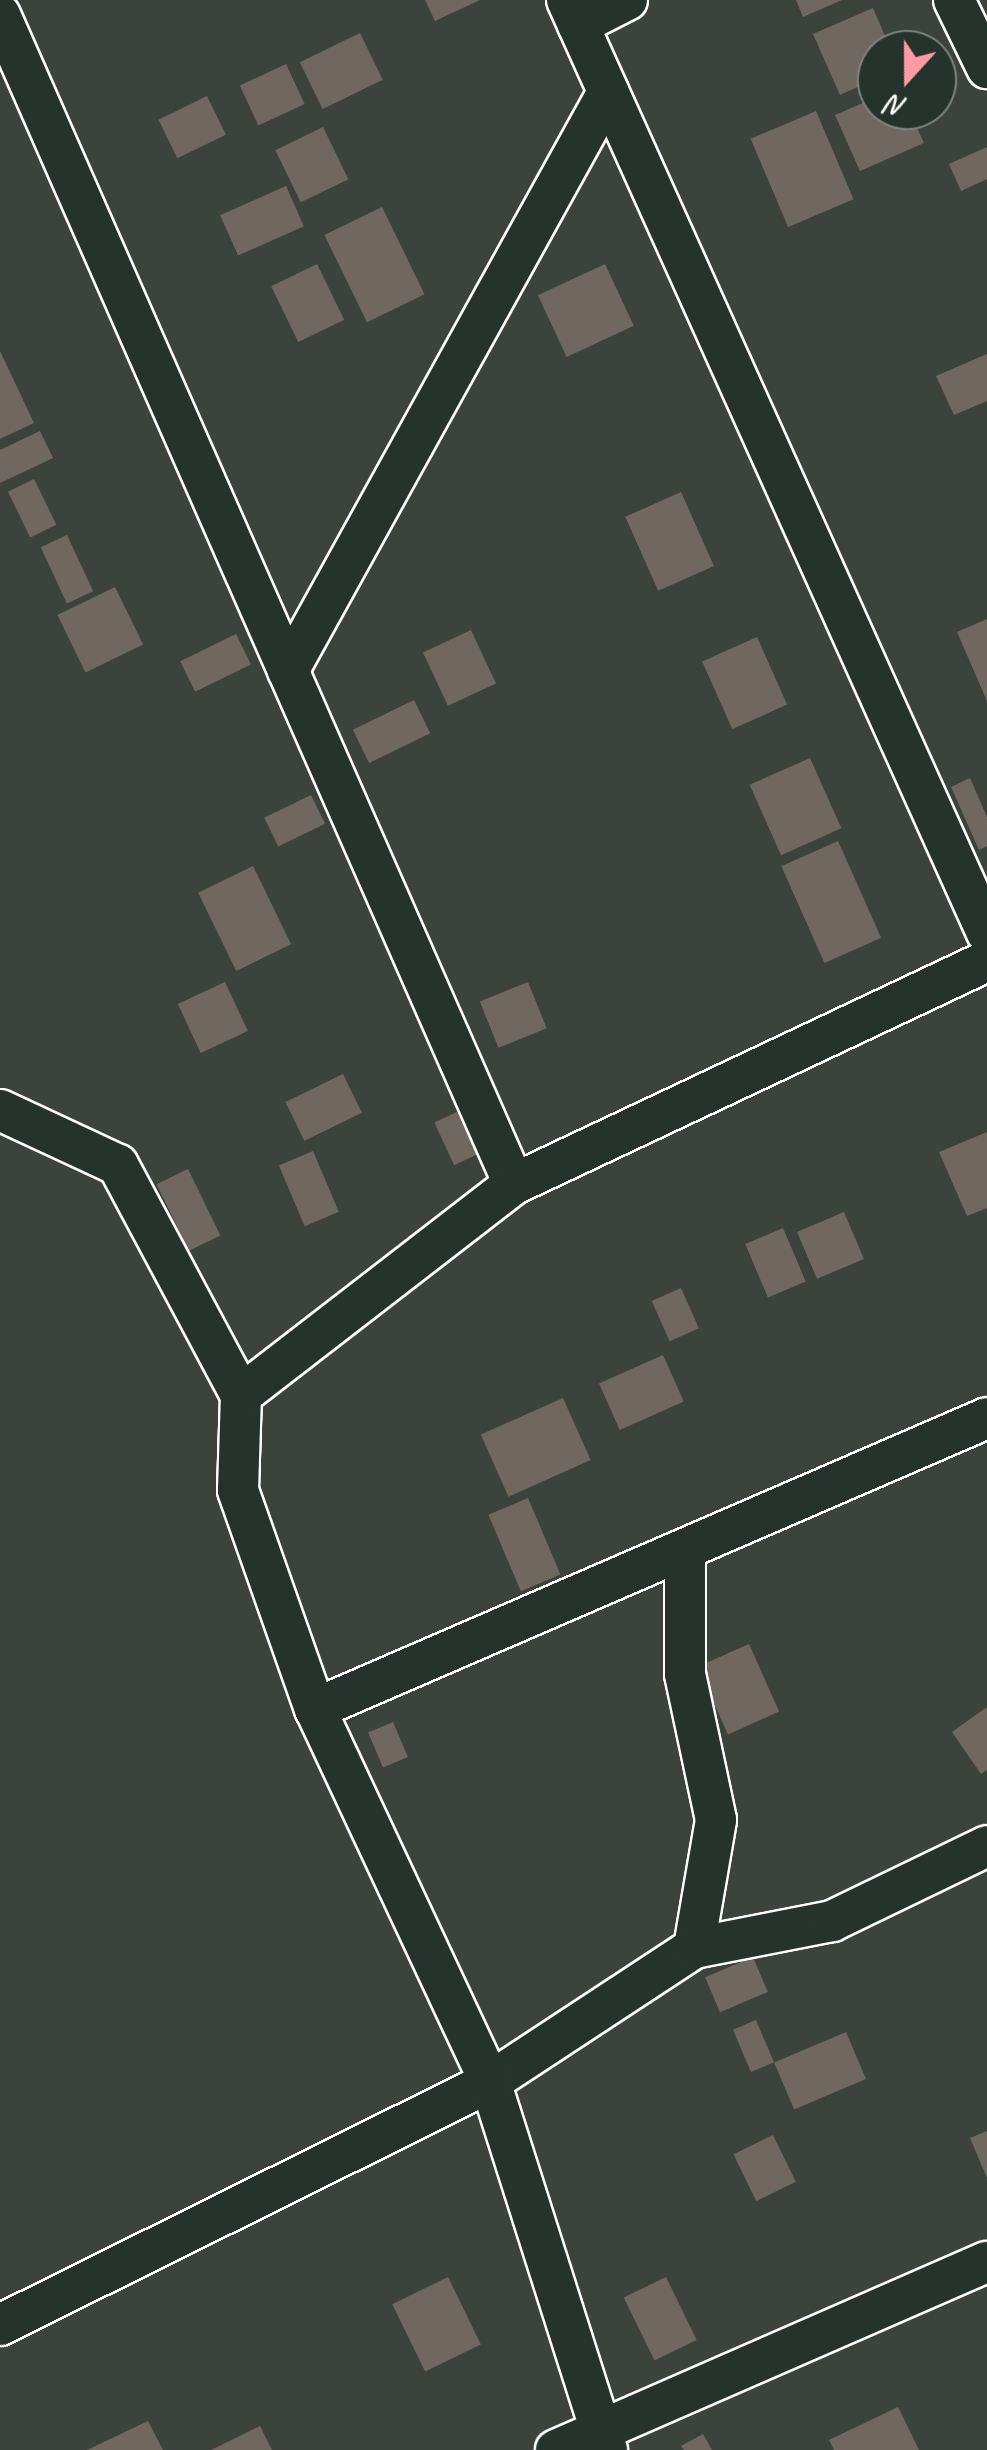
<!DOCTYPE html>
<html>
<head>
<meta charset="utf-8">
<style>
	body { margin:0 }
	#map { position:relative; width:987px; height:2450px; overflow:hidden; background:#3c433c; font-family:Caveat,sans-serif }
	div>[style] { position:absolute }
	.building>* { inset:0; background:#706860; transform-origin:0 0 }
	.roads { filter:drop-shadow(2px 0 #fff) drop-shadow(-2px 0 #fff) drop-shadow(0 2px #fff) drop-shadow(0 -2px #fff) }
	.minor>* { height:40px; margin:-20px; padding:0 20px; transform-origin:20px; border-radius:20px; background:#26332d }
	span { translate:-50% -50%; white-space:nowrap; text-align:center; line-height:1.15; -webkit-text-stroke:8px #26332d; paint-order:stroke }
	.north { position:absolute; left:857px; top:30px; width:100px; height:100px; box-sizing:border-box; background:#26332d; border:2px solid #7d8581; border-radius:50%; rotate:201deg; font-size:28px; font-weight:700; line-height:40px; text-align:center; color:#fff }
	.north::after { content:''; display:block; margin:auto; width:35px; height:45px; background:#ff9aa2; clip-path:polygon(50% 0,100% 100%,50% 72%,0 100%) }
</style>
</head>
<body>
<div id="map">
	<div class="building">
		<div style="clip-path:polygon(425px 0,480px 0,435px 21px)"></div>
		<div style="clip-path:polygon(796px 0,842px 0,803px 17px)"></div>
		<div style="clip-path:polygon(873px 8px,891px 50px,877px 50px,877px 78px,840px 95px,813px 34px)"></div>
		<div style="left:360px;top:33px;width:52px;height:67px;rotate:64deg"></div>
		<div style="left:286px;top:64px;width:44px;height:51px;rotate:65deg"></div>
		<div style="left:207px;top:96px;width:43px;height:54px;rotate:64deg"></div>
		<div style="clip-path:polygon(877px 97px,877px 110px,909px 110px,924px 143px,860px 171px,835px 115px)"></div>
		<div style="left:816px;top:111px;width:96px;height:71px;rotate:67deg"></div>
		<div style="left:323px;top:127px;width:58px;height:53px;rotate:64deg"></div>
		<div style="clip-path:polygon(987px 147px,987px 179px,961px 191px,949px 164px)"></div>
		<div style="left:286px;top:186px;width:44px;height:72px;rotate:66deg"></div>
		<div style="left:382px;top:207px;width:97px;height:64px;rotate:64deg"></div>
		<div style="left:317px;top:264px;width:62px;height:51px;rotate:64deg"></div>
		<div style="left:605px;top:264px;width:68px;height:74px;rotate:65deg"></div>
		<div style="clip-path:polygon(0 351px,34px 423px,0 439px)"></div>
		<div style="clip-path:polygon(987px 354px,987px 401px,954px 415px,936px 376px)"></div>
		<div style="clip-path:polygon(40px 431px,53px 458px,0 483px,0 450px)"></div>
		<div style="left:34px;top:479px;width:51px;height:29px;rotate:64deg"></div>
		<div style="left:681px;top:492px;width:81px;height:61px;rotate:66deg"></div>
		<div style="left:67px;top:535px;width:62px;height:29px;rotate:65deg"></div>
		<div style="left:115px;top:587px;width:64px;height:64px;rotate:64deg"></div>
		<div style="clip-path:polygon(987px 619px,987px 701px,957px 632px)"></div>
		<div style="left:471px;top:630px;width:59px;height:53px;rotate:65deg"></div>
		<div style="left:236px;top:634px;width:34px;height:62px;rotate:64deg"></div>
		<div style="left:757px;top:637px;width:74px;height:60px;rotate:66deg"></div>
		<div style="left:414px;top:700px;width:37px;height:68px;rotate:64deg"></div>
		<div style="left:810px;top:758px;width:77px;height:66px;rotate:66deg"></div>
		<div style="clip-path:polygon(970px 778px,987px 817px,987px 846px,979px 850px,951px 787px)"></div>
		<div style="left:311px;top:795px;width:32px;height:52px;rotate:64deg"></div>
		<div style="left:838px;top:841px;width:106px;height:62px;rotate:66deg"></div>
		<div style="left:253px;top:866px;width:87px;height:61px;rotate:64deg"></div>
		<div style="left:225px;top:982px;width:54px;height:52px;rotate:65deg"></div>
		<div style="left:528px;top:982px;width:50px;height:52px;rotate:68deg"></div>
		<div style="left:343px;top:1074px;width:43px;height:64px;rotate:64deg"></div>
		<div style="left:457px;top:1112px;width:47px;height:25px;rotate:65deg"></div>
		<div style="clip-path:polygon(987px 1132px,987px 1208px,967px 1216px,939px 1152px)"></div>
		<div style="left:313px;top:1151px;width:66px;height:37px;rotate:67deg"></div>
		<div style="left:188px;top:1169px;width:74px;height:35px;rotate:64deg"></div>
		<div style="left:844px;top:1212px;width:51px;height:51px;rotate:67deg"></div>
		<div style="left:783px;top:1228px;width:58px;height:41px;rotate:67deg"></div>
		<div style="left:681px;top:1288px;width:44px;height:32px;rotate:66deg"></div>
		<div style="left:663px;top:1355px;width:51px;height:70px;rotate:66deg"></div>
		<div style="left:563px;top:1398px;width:68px;height:90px;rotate:66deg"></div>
		<div style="left:528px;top:1498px;width:83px;height:43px;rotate:67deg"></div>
		<div style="left:749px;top:1644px;width:74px;height:56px;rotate:66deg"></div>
		<div style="clip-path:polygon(987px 1707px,987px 1770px,981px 1774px,952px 1732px)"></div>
		<div style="left:393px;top:1722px;width:38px;height:27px;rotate:67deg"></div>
		<div style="left:753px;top:1957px;width:38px;height:52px;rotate:67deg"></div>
		<div style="left:756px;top:2020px;width:46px;height:25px;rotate:67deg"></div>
		<div style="left:846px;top:2032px;width:51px;height:78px;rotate:67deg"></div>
		<div style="clip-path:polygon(987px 2131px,987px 2178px,970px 2138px)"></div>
		<div style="left:773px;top:2135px;width:52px;height:44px;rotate:64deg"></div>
		<div style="left:448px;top:2277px;width:75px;height:62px;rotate:64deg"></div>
		<div style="left:666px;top:2277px;width:70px;height:47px;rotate:64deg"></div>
		<div style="clip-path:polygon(898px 2407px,919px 2450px,834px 2450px,829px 2440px)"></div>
		<div style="clip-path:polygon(148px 2421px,163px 2450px,87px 2450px)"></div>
		<div style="clip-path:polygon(260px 2426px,272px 2450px,211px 2450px)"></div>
		<div style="clip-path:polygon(703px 2434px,712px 2450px,684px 2450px,681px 2446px)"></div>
	</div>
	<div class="roads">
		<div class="minor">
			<div style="left:567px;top:0;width:1023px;rotate:65.76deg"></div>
			<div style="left:954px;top:0;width:76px;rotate:64.1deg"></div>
			<div style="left:0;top:15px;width:1277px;rotate:66.27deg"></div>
			<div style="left:578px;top:25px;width:55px;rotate:-27deg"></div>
			<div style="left:288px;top:671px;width:662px;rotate:-61.07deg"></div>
			<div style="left:0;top:1110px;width:130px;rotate:25deg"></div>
			<div style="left:118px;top:1165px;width:261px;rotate:61.9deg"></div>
			<div style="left:685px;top:1549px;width:125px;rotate:90deg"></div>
			<div style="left:685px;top:1674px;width:149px;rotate:78deg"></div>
			<div style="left:716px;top:1820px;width:130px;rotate:99.8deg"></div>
			<div style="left:315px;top:1709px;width:732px;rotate:-23.41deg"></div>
			<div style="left:0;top:2325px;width:547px;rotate:-26.38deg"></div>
			<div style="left:490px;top:2082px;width:244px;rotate:-33.3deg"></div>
			<div style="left:694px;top:1948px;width:141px;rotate:-11.1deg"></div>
			<div style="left:832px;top:1921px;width:172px;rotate:-25.8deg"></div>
			<div style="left:556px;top:2450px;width:470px;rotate:-23.6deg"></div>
			<div style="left:607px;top:2450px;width:386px;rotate:-107.6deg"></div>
			<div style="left:490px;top:2082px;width:412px;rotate:-115.1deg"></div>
			<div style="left:315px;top:1709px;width:232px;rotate:-109.4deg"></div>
			<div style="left:238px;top:1490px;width:95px;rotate:-88.2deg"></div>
			<div style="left:241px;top:1395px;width:345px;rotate:-37.7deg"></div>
			<div style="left:514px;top:1184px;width:523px;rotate:-25.24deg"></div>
		</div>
	</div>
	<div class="north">N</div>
</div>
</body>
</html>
